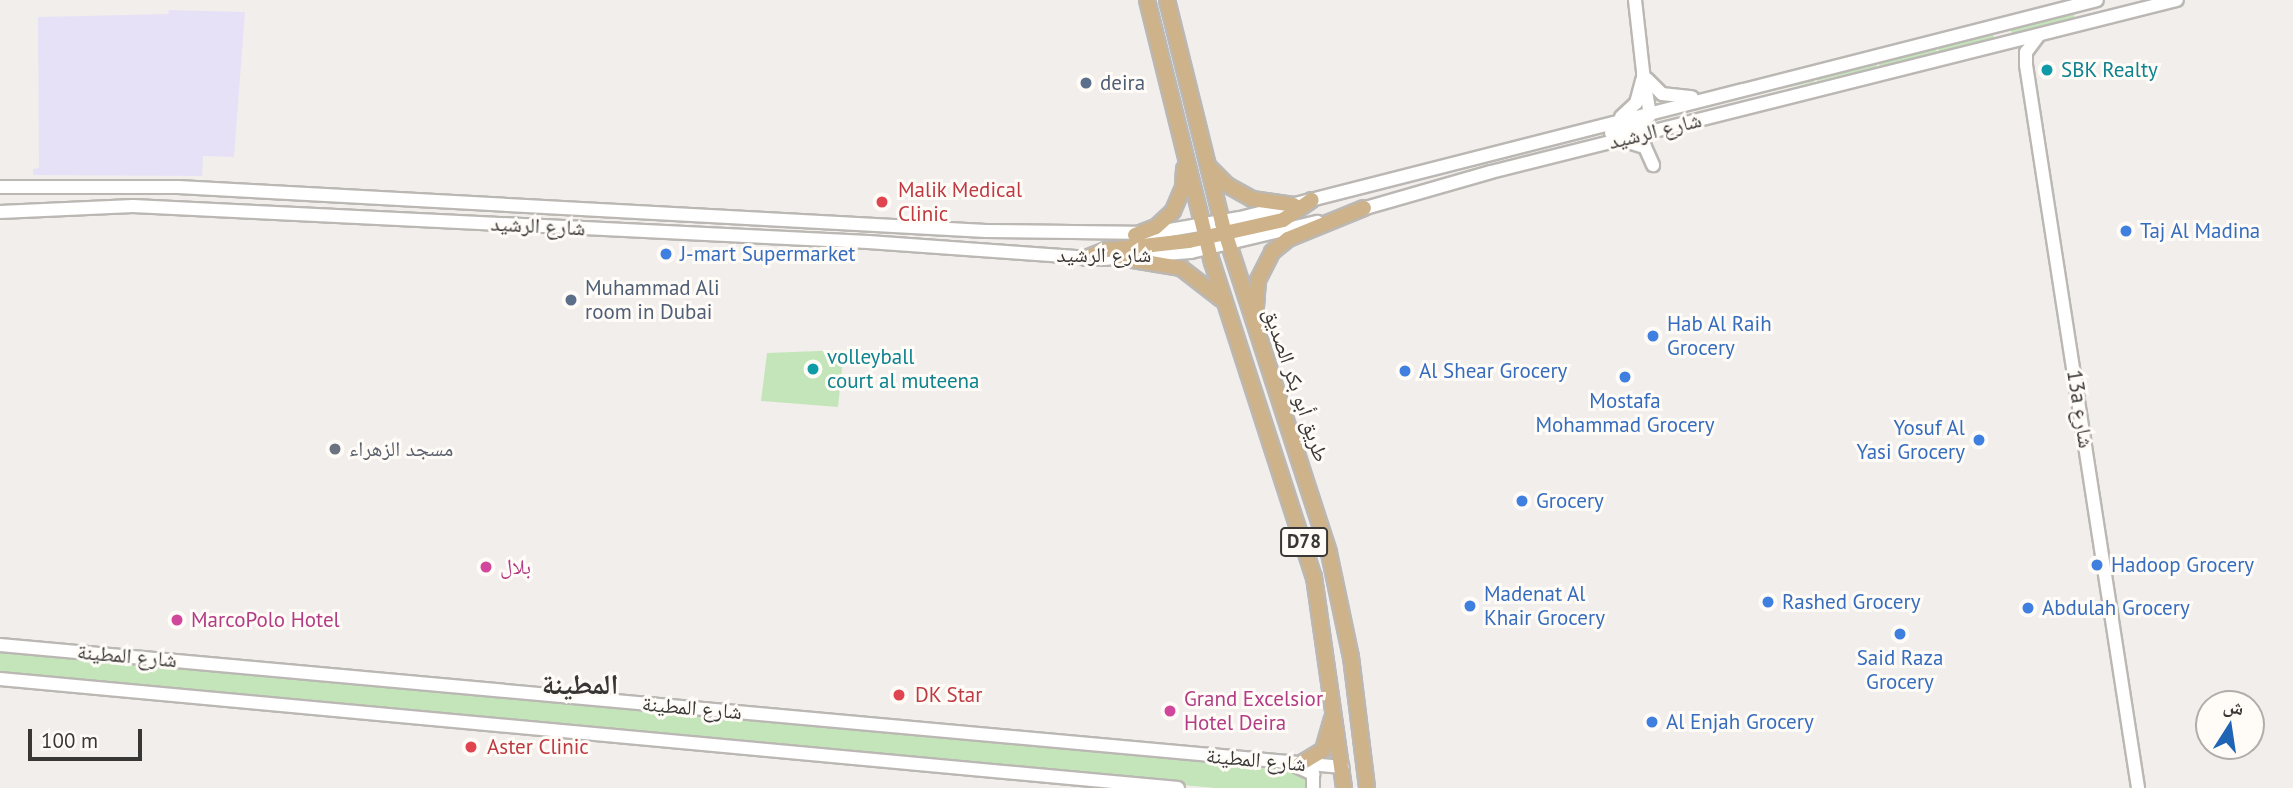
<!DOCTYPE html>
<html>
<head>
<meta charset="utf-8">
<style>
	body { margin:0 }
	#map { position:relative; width:2293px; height:788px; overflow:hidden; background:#f2eeeb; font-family:"PT Sans","Noto Naskh Arabic",sans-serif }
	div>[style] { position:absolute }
	.education>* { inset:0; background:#e7e1f7 }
	.green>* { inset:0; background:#c4e5ba; transform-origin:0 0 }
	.roads { filter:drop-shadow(2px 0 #bbb8b4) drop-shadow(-2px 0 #bbb8b4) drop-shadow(0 2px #bbb8b4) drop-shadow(0 -2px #bbb8b4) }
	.secondary>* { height:12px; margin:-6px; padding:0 6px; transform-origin:6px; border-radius:6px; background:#fff }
	.primary>* { height:14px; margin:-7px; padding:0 7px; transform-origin:7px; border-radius:7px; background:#cdb28a }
	.dots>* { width:19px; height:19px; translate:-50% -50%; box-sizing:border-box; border:4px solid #fffcf8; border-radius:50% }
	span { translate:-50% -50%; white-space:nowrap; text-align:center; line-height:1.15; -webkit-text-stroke:6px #fffcf8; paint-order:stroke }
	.shield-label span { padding:2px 5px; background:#fffcf8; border:2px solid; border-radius:5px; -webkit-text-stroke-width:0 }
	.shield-label { font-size:19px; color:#393736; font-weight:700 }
	.culture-label { font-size:21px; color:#0d838f }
	.left { translate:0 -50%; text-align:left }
	.service-label { font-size:21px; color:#4e5e75 }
	.street-label { font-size:21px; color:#393736 }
	.health-label { font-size:21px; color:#be3a42 }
	.shop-label { font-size:21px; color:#366cbe }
	.right { translate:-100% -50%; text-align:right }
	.worship-label { font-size:21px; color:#5b616d }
	.hotel-label { font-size:21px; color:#b23c85 }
	.district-label { font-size:28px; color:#393736; font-weight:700 }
	.north { position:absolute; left:2195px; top:690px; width:70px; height:70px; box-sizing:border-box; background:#fffcf8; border:2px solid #b0adaa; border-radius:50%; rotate:12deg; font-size:19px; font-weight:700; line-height:28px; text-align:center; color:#393736 }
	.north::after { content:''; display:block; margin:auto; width:24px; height:32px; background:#2064b5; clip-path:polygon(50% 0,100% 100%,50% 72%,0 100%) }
	.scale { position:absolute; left:28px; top:729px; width:114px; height:32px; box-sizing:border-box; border:4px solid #393736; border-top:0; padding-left:9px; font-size:21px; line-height:24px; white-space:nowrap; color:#393736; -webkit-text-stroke:5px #fffcf8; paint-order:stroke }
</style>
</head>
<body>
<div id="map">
	<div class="education">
		<div style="clip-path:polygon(169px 10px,245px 12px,234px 157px,203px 156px,202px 176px,33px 175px,33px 169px,39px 168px,38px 17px,168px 14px)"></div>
	</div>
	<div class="green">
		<div style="left:2073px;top:11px;width:7px;height:65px;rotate:74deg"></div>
		<div style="left:1992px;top:31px;width:7px;height:57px;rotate:74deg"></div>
		<div style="left:1935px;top:45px;width:7px;height:59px;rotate:74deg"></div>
		<div style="clip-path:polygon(1875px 60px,1877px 67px,1817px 81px,1815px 75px)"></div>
		<div style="clip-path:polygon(1812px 76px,1814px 82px,1757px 94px,1772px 88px)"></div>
		<div style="clip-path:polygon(844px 350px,838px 407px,761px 401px,767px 353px)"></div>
		<div style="clip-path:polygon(0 648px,1315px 766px,1316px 788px,1215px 788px,0 679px)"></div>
	</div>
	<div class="roads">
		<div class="secondary">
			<div style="left:1635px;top:0;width:81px;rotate:83.6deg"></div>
			<div style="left:2039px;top:35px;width:21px;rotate:127deg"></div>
			<div style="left:2026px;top:52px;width:13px;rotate:90deg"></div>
			<div style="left:2026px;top:65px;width:732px;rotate:81.19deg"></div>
			<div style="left:1647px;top:79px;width:21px;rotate:45deg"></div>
			<div style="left:1662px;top:94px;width:30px;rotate:6deg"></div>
			<div style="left:1621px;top:117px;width:21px;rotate:-43deg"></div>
			<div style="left:1636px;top:103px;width:24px;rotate:-75deg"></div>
			<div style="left:1611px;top:133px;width:28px;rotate:-15deg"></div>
			<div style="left:1638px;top:126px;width:16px;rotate:-43deg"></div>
			<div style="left:1650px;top:115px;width:43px;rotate:-99.5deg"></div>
			<div style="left:1625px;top:141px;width:21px;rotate:17deg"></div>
			<div style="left:1645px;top:147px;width:20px;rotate:66deg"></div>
			<div style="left:0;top:187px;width:178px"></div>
			<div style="left:178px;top:187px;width:809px;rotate:3.12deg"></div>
			<div style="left:986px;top:231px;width:166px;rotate:0.7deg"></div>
			<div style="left:1152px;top:233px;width:89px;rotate:-9.7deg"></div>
			<div style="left:1240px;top:218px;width:884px;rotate:-14.27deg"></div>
			<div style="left:1355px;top:211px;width:141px;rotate:-16deg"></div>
			<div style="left:1491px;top:172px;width:707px;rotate:-14.08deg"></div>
			<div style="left:0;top:212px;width:133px;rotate:-2.6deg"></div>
			<div style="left:133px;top:206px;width:736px;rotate:2.8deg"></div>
			<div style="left:868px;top:242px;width:236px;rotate:4.1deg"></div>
			<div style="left:1103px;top:259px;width:88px;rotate:-4.5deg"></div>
			<div style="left:1191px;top:252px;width:130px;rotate:-13.4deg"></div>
			<div style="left:0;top:645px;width:1348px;rotate:5.19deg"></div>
			<div style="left:0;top:679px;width:1183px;rotate:5.29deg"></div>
			<div style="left:1298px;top:767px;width:17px;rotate:25deg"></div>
			<div style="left:1313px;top:774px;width:14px;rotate:90deg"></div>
		</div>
		<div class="primary">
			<div style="left:1147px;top:0;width:270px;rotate:76.1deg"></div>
			<div style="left:1212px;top:262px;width:331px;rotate:72.1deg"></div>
			<div style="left:1314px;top:577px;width:213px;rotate:81.9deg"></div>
			<div style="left:1167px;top:0;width:230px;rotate:76.1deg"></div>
			<div style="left:1222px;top:223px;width:347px;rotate:72deg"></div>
			<div style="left:1329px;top:553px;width:106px;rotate:78.1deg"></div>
			<div style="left:1351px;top:657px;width:132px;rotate:83deg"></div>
			<div style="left:1209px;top:167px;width:25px;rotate:45deg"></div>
			<div style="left:1227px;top:185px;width:29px;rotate:29deg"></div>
			<div style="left:1252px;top:199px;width:42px;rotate:8.1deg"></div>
			<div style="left:1135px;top:235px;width:22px;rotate:-21deg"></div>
			<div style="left:1156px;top:227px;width:23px;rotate:-43deg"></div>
			<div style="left:1173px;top:211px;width:25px;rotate:-67deg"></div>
			<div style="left:1183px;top:188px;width:19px;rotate:-87deg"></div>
			<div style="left:1086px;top:258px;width:22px;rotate:-22deg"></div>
			<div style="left:1106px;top:250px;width:83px;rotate:-6.2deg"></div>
			<div style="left:1189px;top:241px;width:96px;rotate:-12.6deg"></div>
			<div style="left:1283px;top:220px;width:35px;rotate:-35deg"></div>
			<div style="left:1121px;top:258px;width:61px;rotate:9.5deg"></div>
			<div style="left:1181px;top:268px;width:51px;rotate:37.8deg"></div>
			<div style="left:1255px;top:320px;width:40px;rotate:-85.7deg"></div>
			<div style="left:1258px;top:280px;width:31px;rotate:-63deg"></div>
			<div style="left:1272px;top:252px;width:21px;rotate:-39deg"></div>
			<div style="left:1288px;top:239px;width:82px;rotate:-22.2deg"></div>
			<div style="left:1300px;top:764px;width:27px;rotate:-31deg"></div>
			<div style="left:1323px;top:750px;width:32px;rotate:-74deg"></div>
		</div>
	</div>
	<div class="dots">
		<div style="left:2047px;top:70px;background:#0f9aa8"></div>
		<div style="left:1086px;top:83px;background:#5c6f8a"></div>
		<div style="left:882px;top:202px;background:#e0444e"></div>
		<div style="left:2126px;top:231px;background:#3f7fe0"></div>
		<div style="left:666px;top:254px;background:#3f7fe0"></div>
		<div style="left:571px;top:300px;background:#5c6f8a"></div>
		<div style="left:1653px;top:336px;background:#3f7fe0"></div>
		<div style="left:813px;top:369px;background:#0f9aa8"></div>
		<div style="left:1405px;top:371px;background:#3f7fe0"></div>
		<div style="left:1625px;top:377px;background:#3f7fe0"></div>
		<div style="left:1979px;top:440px;background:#3f7fe0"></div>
		<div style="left:335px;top:449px;background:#6b7280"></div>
		<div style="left:1522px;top:501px;background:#3f7fe0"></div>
		<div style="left:2097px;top:565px;background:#3f7fe0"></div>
		<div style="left:486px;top:567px;background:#d1479c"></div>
		<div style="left:1768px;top:602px;background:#3f7fe0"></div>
		<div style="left:1470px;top:606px;background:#3f7fe0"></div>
		<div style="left:2028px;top:608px;background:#3f7fe0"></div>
		<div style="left:177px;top:620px;background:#d1479c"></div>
		<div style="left:1900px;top:634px;background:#3f7fe0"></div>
		<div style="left:899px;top:695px;background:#e0444e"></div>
		<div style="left:1170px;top:711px;background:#d1479c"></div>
		<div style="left:1652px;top:722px;background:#3f7fe0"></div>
		<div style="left:471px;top:747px;background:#e0444e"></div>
	</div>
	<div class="shield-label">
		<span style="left:1304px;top:542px">D78</span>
	</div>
	<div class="culture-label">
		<span class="left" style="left:2061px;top:70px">SBK Realty</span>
		<span class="left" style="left:827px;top:369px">volleyball<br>court al muteena</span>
	</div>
	<div class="service-label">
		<span class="left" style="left:1100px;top:83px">deira</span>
		<span class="left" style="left:585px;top:300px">Muhammad Ali<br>room in Dubai</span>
	</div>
	<div class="street-label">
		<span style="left:1655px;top:131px;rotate:-14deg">شارع الرشيد</span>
		<span style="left:538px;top:226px;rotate:3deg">شارع الرشيد</span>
		<span style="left:1104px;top:255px">شارع الرشيد</span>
		<span style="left:1296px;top:385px;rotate:71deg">طريق أبو بكر الصديق</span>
		<span style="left:2080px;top:409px;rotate:81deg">13a شارع</span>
		<span style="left:127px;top:656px;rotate:5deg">شارع المطينة</span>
		<span style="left:692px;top:708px;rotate:5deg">شارع المطينة</span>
		<span style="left:1256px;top:760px;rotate:5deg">شارع المطينة</span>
	</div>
	<div class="health-label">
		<span class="left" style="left:898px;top:202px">Malik Medical<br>Clinic</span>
		<span class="left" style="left:915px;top:695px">DK Star</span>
		<span class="left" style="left:487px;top:747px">Aster Clinic</span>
	</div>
	<div class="shop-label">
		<span class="left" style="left:2140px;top:231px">Taj Al Madina</span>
		<span class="left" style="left:680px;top:254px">J-mart Supermarket</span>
		<span class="left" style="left:1667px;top:336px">Hab Al Raih<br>Grocery</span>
		<span class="left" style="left:1419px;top:371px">Al Shear Grocery</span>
		<span style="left:1625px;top:413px">Mostafa<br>Mohammad Grocery</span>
		<span class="right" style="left:1965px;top:440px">Yosuf Al<br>Yasi Grocery</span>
		<span class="left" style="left:1536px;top:501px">Grocery</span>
		<span class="left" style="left:2111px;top:565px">Hadoop Grocery</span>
		<span class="left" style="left:1484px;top:606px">Madenat Al<br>Khair Grocery</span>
		<span class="left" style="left:1782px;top:602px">Rashed Grocery</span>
		<span class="left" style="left:2042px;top:608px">Abdulah Grocery</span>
		<span style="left:1900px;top:670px">Said Raza<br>Grocery</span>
		<span class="left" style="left:1666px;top:722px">Al Enjah Grocery</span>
	</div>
	<div class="worship-label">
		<span class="left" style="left:349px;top:449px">مسجد الزهراء</span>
	</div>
	<div class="hotel-label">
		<span class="left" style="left:500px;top:567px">بلال</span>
		<span class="left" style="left:191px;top:620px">MarcoPolo Hotel</span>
		<span class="left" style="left:1184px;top:711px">Grand Excelsior<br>Hotel Deira</span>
	</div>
	<div class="district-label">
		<span style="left:580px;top:684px">المطينة</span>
	</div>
	<div class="north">ش</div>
	<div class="scale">100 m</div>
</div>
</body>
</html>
